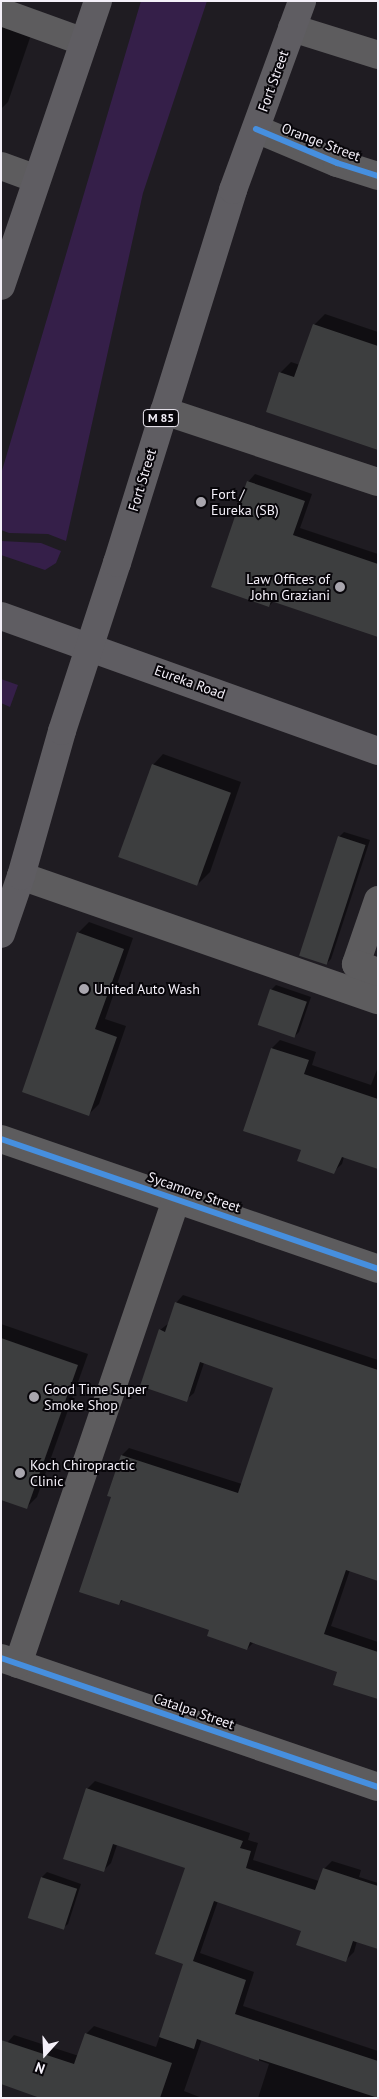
<!DOCTYPE html>
<html>
<head>
<meta charset="utf-8">
<style>
	body { margin:0 }
	#map { position:relative; width:379px; height:2099px; overflow:hidden; background:#1f1c22; font-family:"PT Sans",sans-serif }
	div>[style] { position:absolute }
	.green>* { inset:0; background:#351f49 }
	.shadow>* { inset:0; background:#0007 }
	.building>* { inset:0; background:#3d3e3f; transform-origin:0 0 }
	.minor>* { height:28px; margin:-14px; padding:0 14px; transform-origin:14px; border-radius:14px; background:#5d5c5e }
	.major>* { height:28px; margin:-14px; padding:0 14px; transform-origin:14px; border-radius:14px; background:#5f5d62 }
	.cycleway>* { height:6px; margin:-3px; padding:0 3px; transform-origin:3px; border-radius:3px; background:#468fdf }
	.dots>* { width:14px; height:14px; translate:-50% -50%; box-sizing:border-box; border:2px solid #08060a; border-radius:50% }
	span { translate:-50% -50%; white-space:nowrap; text-align:center; line-height:1.15; -webkit-text-stroke:4px #08060a; paint-order:stroke }
	.shield-label span { padding:1px 4px; background:#08060a; border:1px solid; border-radius:4px; -webkit-text-stroke-width:0 }
	.shield-label { font-size:12px; color:#f4f0f9; font-weight:700 }
	.street-label { font-size:14px; color:#f4f0f9 }
	.poi-label { font-size:14px; color:#f4f0f9 }
	.left { translate:0 -50%; text-align:left }
	.right { translate:-100% -50%; text-align:right }
	.frame { position:absolute; inset:0; border:2px solid #f4f0f9; pointer-events:none }
	.north { position:absolute; left:20px; top:2029px; width:50px; height:50px; -webkit-text-stroke:4px #08060a; paint-order:stroke; rotate:200deg; font-size:14px; font-weight:700; line-height:20px; text-align:center; color:#f4f0f9 }
	.north::after { content:''; display:block; margin:auto; width:18px; height:22px; background:#f4f0f9; clip-path:polygon(50% 0,100% 100%,50% 72%,0 100%) }
</style>
</head>
<body>
<div id="map">
	<div class="green">
		<div style="clip-path:polygon(141px 1px,207px 1px,143px 193px,66px 541px,48px 534px,9px 533px,1px 530px,1px 474px)"></div>
		<div style="clip-path:polygon(1px 541px,41px 543px,61px 551px,56px 563px,45px 570px,1px 555px)"></div>
		<div style="clip-path:polygon(1px 679px,18px 685px,10px 707px,1px 703px)"></div>
	</div>
	<div class="shadow">
		<div style="clip-path:polygon(1px 21px,32px 32px,8px 102px,1px 109px)"></div>
		<div style="clip-path:polygon(325px 314px,378px 332px,378px 449px,280px 373px,291px 362px,300px 365px,314px 325px)"></div>
		<div style="clip-path:polygon(255px 474px,312px 494px,300px 528px,378px 554px,378px 631px,274px 601px,269px 606px,248px 482px)"></div>
		<div style="clip-path:polygon(163px 754px,241px 782px,210px 872px,199px 883px,153px 765px)"></div>
		<div style="clip-path:polygon(344px 832px,370px 840px,331px 959px,326px 964px,339px 837px)"></div>
		<div style="clip-path:polygon(89px 922px,133px 938px,105px 1019px,126px 1026px,99px 1104px,88px 1115px,78px 933px)"></div>
		<div style="clip-path:polygon(276px 985px,311px 997px,299px 1032px,294px 1037px,271px 990px)"></div>
		<div style="clip-path:polygon(280px 1040px,316px 1052px,312px 1065px,371px 1085px,378px 1067px,378px 1168px,344px 1157px,342px 1164px,333px 1172px,302px 1149px,272px 1048px)"></div>
		<div style="clip-path:polygon(183px 1295px,378px 1360px,378px 1579px,350px 1570px,331px 1626px,378px 1642px,378px 1694px,339px 1671px,254px 1642px,247px 1649px,211px 1629px,123px 1600px,119px 1604px,113px 1496px,122px 1455px,129px 1448px,242px 1484px,275px 1387px,204px 1363px,194px 1393px,186px 1400px,160px 1330px,169px 1323px,176px 1303px)"></div>
		<div style="clip-path:polygon(1px 1324px,88px 1354px,37px 1497px,27px 1507px,1px 1498px)"></div>
		<div style="clip-path:polygon(95px 1781px,250px 1833px,248px 1840px,258px 1843px,253px 1860px,319px 1881px,324px 1869px,332px 1861px,361px 1870px,359px 1877px,378px 1883px,378px 1948px,357px 1941px,354px 1952px,346px 1960px,302px 1930px,218px 1901px,200px 1953px,254px 1972px,243px 2006px,378px 2051px,378px 2098px,258px 2098px,269px 2064px,202px 2039px,184px 2091px,202px 2098px,44px 2098px,7px 2043px,14px 2035px,79px 2056px,86px 2034px,94px 2026px,156px 2047px,185px 1964px,187px 1868px,117px 1845px,111px 1863px,103px 1871px,87px 1789px)"></div>
		<div style="clip-path:polygon(47px 1872px,81px 1884px,68px 1924px,63px 1928px,29px 1917px,42px 1877px)"></div>
	</div>
	<div class="building">
		<div style="clip-path:polygon(313px 324px,378px 346px,378px 450px,266px 412px,279px 372px,294px 377px)"></div>
		<div style="clip-path:polygon(247px 481px,305px 501px,293px 535px,378px 564px,378px 637px,271px 601px,269px 607px,211px 587px)"></div>
		<div style="left:152px;top:764px;width:84px;height:99px;rotate:20deg"></div>
		<div style="left:338px;top:836px;width:29px;height:126px;rotate:18deg"></div>
		<div style="clip-path:polygon(77px 932px,124px 949px,95px 1029px,117px 1037px,89px 1116px,22px 1092px)"></div>
		<div style="left:270px;top:989px;width:39px;height:38px;rotate:19deg"></div>
		<div style="clip-path:polygon(271px 1048px,309px 1060px,304px 1074px,378px 1099px,378px 1169px,342px 1157px,334px 1174px,297px 1161px,301px 1150px,243px 1131px)"></div>
		<div style="clip-path:polygon(175px 1302px,378px 1370px,378px 1581px,346px 1570px,324px 1634px,378px 1652px,378px 1699px,333px 1685px,337px 1672px,250px 1642px,247px 1650px,207px 1636px,209px 1630px,121px 1600px,119px 1605px,79px 1592px,111px 1497px,107px 1496px,121px 1455px,238px 1493px,273px 1388px,200px 1362px,187px 1402px,140px 1386px,159px 1329px,165px 1332px)"></div>
		<div style="clip-path:polygon(1px 1338px,78px 1365px,27px 1509px,1px 1500px)"></div>
		<div style="clip-path:polygon(86px 1788px,243px 1841px,240px 1848px,251px 1851px,246px 1868px,315px 1890px,323px 1868px,378px 1886px,378px 1949px,353px 1941px,346px 1962px,296px 1945px,301px 1931px,214px 1901px,193px 1961px,246px 1980px,235px 2014px,378px 2061px,378px 2098px,259px 2059px,259px 2061px,197px 2039px,194px 2049px,159px 2037px,183px 1964px,155px 1954px,185px 1868px,113px 1844px,104px 1872px,63px 1859px)"></div>
		<div style="left:41px;top:1877px;width:38px;height:43px;rotate:18deg"></div>
		<div style="clip-path:polygon(85px 2033px,172px 2063px,160px 2098px,40px 2098px,1px 2084px,1px 2040px,74px 2064px)"></div>
	</div>
	<div class="minor">
		<div style="left:1px;top:12px;width:88px;rotate:19.9deg"></div>
		<div style="left:292px;top:28px;width:90px;rotate:17.4deg"></div>
		<div style="left:256px;top:129px;width:88px;rotate:22.8deg"></div>
		<div style="left:337px;top:163px;width:43px;rotate:17.6deg"></div>
		<div style="left:1px;top:166px;width:38px;rotate:20deg"></div>
		<div style="left:164px;top:411px;width:225px;rotate:18.4deg"></div>
		<div style="left:21px;top:876px;width:378px;rotate:19.2deg"></div>
		<div style="left:378px;top:900px;width:68px;rotate:109deg"></div>
		<div style="left:356px;top:964px;width:23px;rotate:20deg"></div>
		<div style="left:1px;top:1139px;width:399px;rotate:19deg"></div>
		<div style="left:1px;top:1658px;width:398px;rotate:18.9deg"></div>
		<div style="left:18px;top:1664px;width:491px;rotate:-71.2deg"></div>
	</div>
	<div class="major">
		<div style="left:1px;top:286px;width:301px;rotate:-71.2deg"></div>
		<div style="left:1px;top:616px;width:400px;rotate:19.7deg"></div>
		<div style="left:1px;top:934px;width:61px;rotate:-71deg"></div>
		<div style="left:21px;top:876px;width:151px;rotate:-74.2deg"></div>
		<div style="left:62px;top:731px;width:177px;rotate:-71.9deg"></div>
		<div style="left:117px;top:563px;width:391px;rotate:-72.7deg"></div>
		<div style="left:233px;top:190px;width:201px;rotate:-69.9deg"></div>
	</div>
	<div class="cycleway">
		<div style="left:256px;top:129px;width:88px;rotate:22.8deg"></div>
		<div style="left:337px;top:163px;width:43px;rotate:17.6deg"></div>
		<div style="left:1px;top:1139px;width:399px;rotate:19deg"></div>
		<div style="left:1px;top:1658px;width:398px;rotate:18.9deg"></div>
	</div>
	<div class="dots">
		<div style="left:201px;top:502px;background:#a9a6ae"></div>
		<div style="left:340px;top:587px;background:#a9a6ae"></div>
		<div style="left:84px;top:989px;background:#a9a6ae"></div>
		<div style="left:34px;top:1397px;background:#a9a6ae"></div>
		<div style="left:20px;top:1473px;background:#a9a6ae"></div>
	</div>
	<div class="shield-label">
		<span style="left:161px;top:418px">M 85</span>
	</div>
	<div class="street-label">
		<span style="left:273px;top:81px;rotate:-70deg">Fort Street</span>
		<span style="left:321px;top:142px;rotate:21deg">Orange Street</span>
		<span style="left:142px;top:480px;rotate:-73deg">Fort Street</span>
		<span style="left:190px;top:682px;rotate:20deg">Eureka Road</span>
		<span style="left:194px;top:1192px;rotate:19deg">Sycamore Street</span>
		<span style="left:194px;top:1711px;rotate:19deg">Catalpa Street</span>
	</div>
	<div class="poi-label">
		<span class="left" style="left:211px;top:502px">Fort /<br>Eureka (SB)</span>
		<span class="right" style="left:330px;top:587px">Law Offices of<br>John Graziani</span>
		<span class="left" style="left:94px;top:989px">United Auto Wash</span>
		<span class="left" style="left:44px;top:1397px">Good Time Super<br>Smoke Shop</span>
		<span class="left" style="left:30px;top:1473px">Koch Chiropractic<br>Clinic</span>
	</div>
	<div class="frame"></div>
	<div class="north">N</div>
</div>
</body>
</html>
